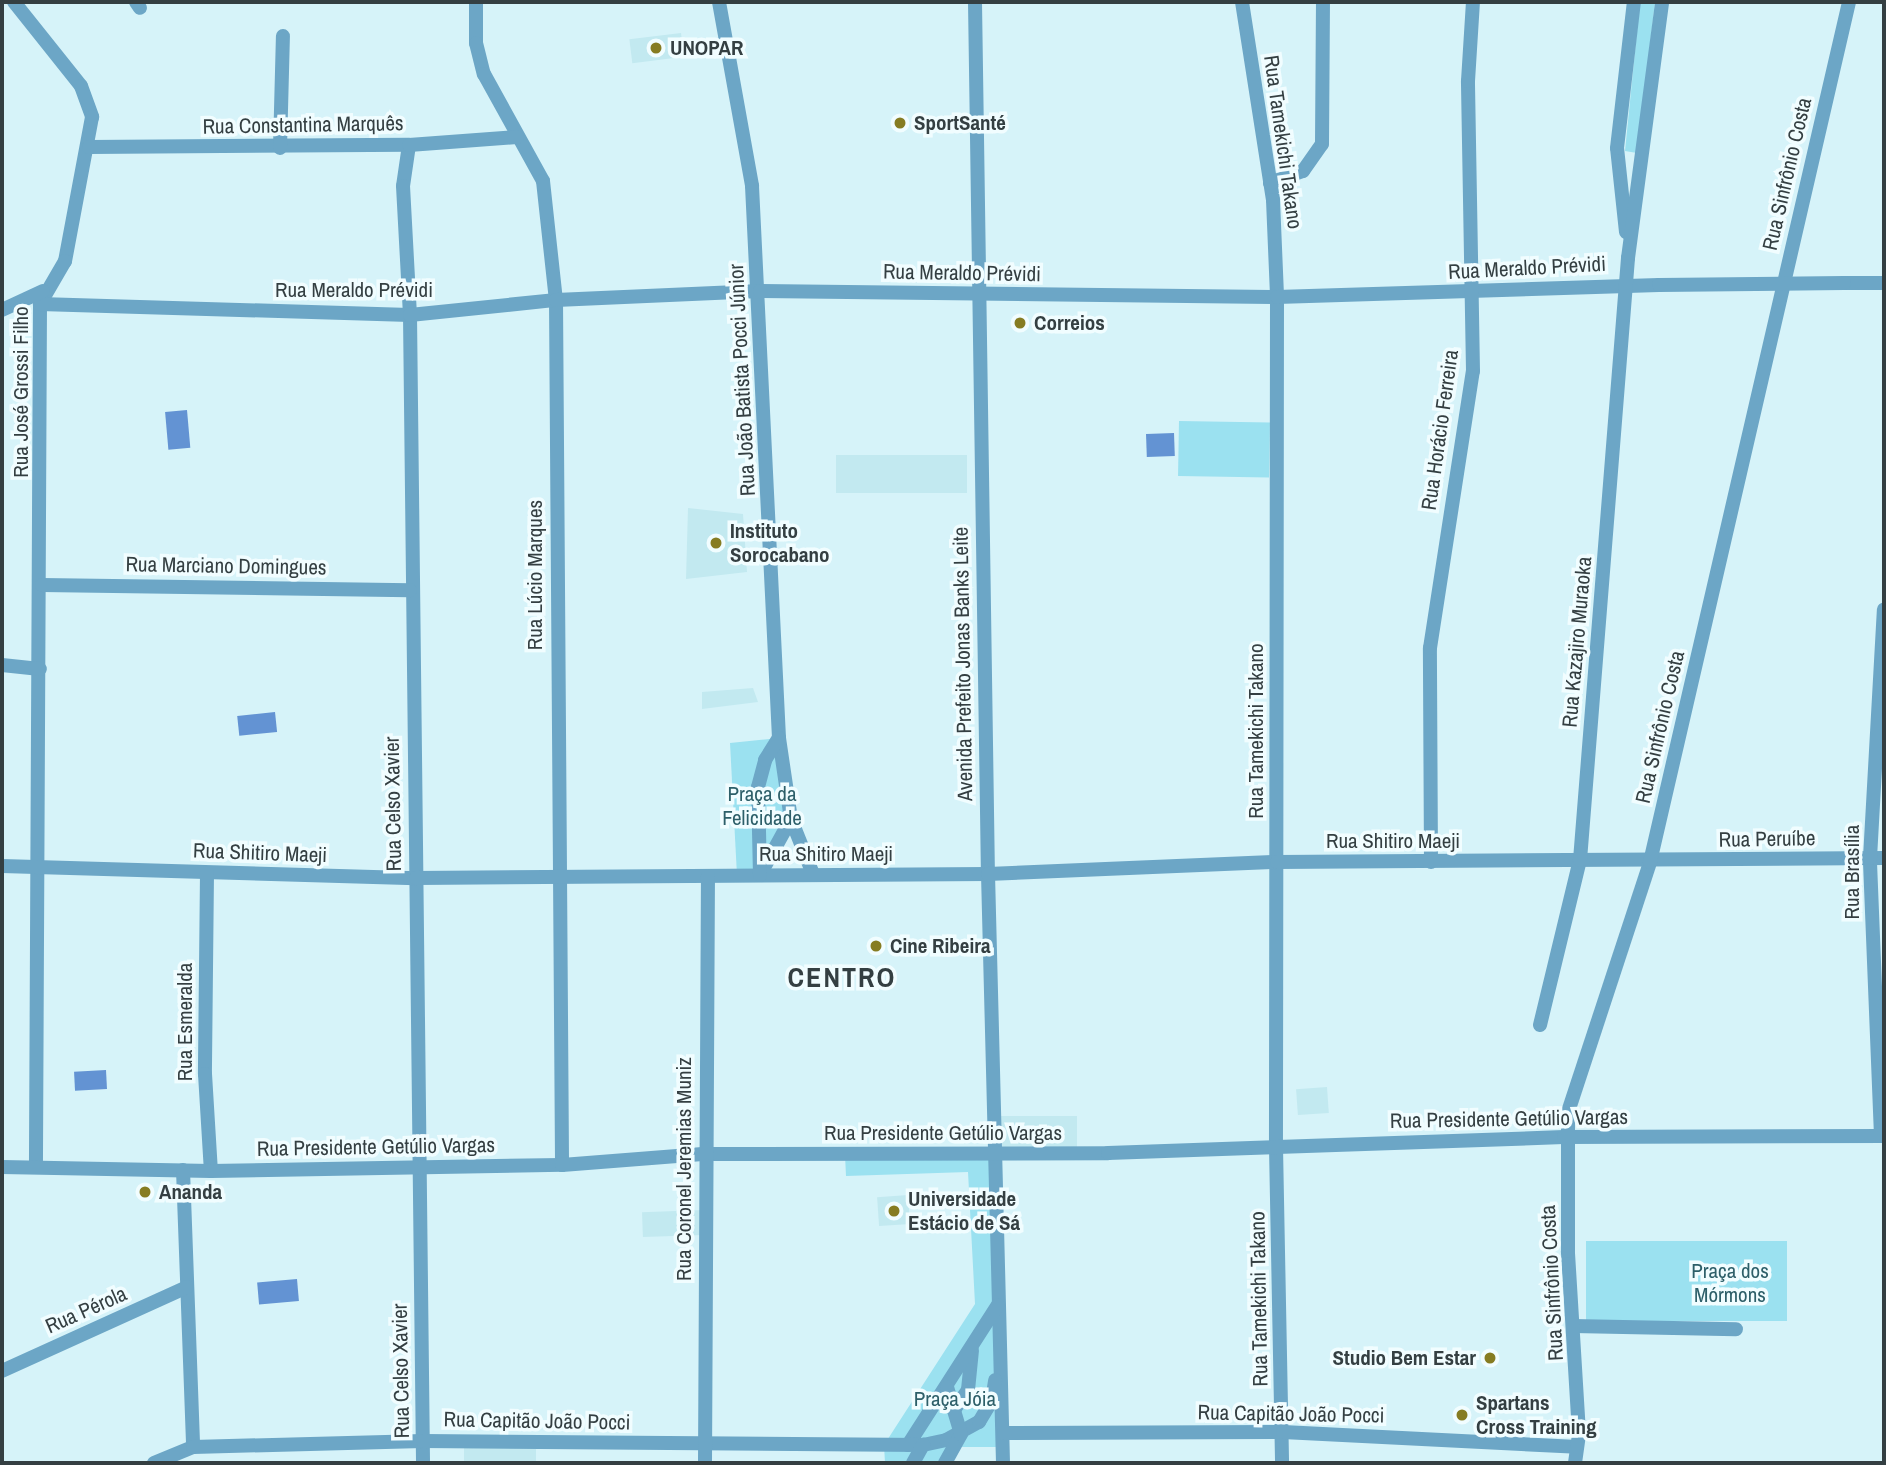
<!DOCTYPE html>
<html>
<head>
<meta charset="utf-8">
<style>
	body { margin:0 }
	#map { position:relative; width:1886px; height:1465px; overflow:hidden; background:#d6f3f9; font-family:"Archivo Narrow",sans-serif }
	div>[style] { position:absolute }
	.built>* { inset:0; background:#c2e9f0; transform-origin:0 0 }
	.green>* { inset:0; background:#9be1f0; transform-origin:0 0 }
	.water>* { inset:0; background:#6393d3; transform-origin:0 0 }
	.street>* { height:14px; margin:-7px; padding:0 7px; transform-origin:7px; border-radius:7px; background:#6ca6c6 }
	.street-bridge>* { height:14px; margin:-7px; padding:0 7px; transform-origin:7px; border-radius:7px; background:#6ca6c6 }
	.dots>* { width:19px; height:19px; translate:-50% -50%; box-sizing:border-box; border:4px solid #f1fdff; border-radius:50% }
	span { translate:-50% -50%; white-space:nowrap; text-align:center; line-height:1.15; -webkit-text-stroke:7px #f1fdff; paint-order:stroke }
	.poi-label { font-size:21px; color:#343f42; font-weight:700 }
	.left { translate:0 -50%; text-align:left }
	.right { translate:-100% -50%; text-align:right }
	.street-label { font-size:21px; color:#343f42 }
	.park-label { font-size:21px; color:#2d5f69 }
	.district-label { font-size:28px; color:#343f42; font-weight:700; letter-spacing:2px }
	.frame { position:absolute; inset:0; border:4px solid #343f42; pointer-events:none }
</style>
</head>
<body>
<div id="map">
	<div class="built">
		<div style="left:681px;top:33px;width:24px;height:52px;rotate:83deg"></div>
		<div style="left:967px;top:455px;width:38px;height:131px;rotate:90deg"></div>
		<div style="clip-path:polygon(688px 508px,743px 514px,747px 572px,686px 579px)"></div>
		<div style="clip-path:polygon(753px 688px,758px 702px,702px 709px,702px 692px)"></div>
		<div style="left:1327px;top:1087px;width:26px;height:31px;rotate:86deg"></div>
		<div style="left:995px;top:1116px;width:82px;height:37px"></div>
		<div style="left:908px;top:1195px;width:29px;height:31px;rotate:86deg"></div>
		<div style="left:703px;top:1210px;width:25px;height:61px;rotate:88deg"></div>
		<div style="left:464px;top:1441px;width:72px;height:22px"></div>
	</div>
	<div class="green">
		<div style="clip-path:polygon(1640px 2px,1655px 2px,1637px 153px,1625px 151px)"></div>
		<div style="left:1179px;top:421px;width:91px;height:55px;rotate:1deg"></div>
		<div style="clip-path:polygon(779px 738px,791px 819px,760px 875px,737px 875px,730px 743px)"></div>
		<div style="clip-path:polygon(994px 1154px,1001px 1447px,960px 1447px,951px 1463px,885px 1463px,884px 1445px,975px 1304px,968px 1172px,846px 1176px,845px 1155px)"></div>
		<div style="left:1586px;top:1241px;width:201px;height:80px"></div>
	</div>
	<div class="water">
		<div style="left:187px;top:410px;width:38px;height:22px;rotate:85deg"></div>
		<div style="left:1174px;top:433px;width:23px;height:28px;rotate:88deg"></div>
		<div style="left:275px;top:712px;width:20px;height:38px;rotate:84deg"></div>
		<div style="left:106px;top:1070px;width:19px;height:32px;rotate:87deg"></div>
		<div style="left:297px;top:1279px;width:22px;height:40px;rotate:85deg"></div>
	</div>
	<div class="street">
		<div style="left:14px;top:2px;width:107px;rotate:51.4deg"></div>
		<div style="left:81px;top:86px;width:33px;rotate:70deg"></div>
		<div style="left:92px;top:117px;width:147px;rotate:100.6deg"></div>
		<div style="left:65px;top:261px;width:50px;rotate:120.2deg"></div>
		<div style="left:40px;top:304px;width:861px;rotate:90.27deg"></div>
		<div style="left:136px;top:2px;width:7px;rotate:56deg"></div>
		<div style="left:476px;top:2px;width:41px;rotate:90deg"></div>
		<div style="left:476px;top:43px;width:32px;rotate:76deg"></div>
		<div style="left:484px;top:74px;width:122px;rotate:61.1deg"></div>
		<div style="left:543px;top:181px;width:120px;rotate:83.8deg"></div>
		<div style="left:556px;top:300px;width:865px;rotate:89.6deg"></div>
		<div style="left:719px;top:2px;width:187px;rotate:79.8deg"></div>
		<div style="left:752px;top:186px;width:553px;rotate:87.2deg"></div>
		<div style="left:779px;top:738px;width:82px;rotate:81.6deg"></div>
		<div style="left:791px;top:819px;width:64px;rotate:119deg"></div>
		<div style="left:975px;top:2px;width:872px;rotate:89.15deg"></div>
		<div style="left:988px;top:874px;width:589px;rotate:88.54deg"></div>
		<div style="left:1242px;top:2px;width:200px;rotate:81.1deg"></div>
		<div style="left:1273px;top:200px;width:97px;rotate:87.6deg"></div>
		<div style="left:1277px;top:297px;width:850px;rotate:90.07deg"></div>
		<div style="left:1276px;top:1147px;width:316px;rotate:88.9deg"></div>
		<div style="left:409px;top:145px;width:41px;rotate:98.3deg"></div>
		<div style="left:403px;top:186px;width:129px;rotate:86.9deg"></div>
		<div style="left:410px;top:315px;width:1148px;rotate:89.35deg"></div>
		<div style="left:89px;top:147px;width:320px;rotate:-0.4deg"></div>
		<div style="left:409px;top:145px;width:108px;rotate:-4.2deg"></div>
		<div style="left:280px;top:148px;width:112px;rotate:-88.5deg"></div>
		<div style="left:1270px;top:183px;width:35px;rotate:-20deg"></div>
		<div style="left:1303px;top:171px;width:33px;rotate:-55deg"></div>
		<div style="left:1322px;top:144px;width:142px;rotate:-89.6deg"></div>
		<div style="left:1626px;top:232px;width:84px;rotate:-96.1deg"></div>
		<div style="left:1617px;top:148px;width:147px;rotate:-83.4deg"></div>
		<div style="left:1844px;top:283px;width:40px"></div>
		<div style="left:40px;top:304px;width:370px;rotate:1.7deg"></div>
		<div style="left:410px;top:315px;width:147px;rotate:-5.9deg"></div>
		<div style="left:556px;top:300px;width:204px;rotate:-2.5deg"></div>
		<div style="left:760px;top:291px;width:517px;rotate:0.66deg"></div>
		<div style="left:1277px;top:297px;width:382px;rotate:-1.8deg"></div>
		<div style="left:2px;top:310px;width:45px;rotate:-24.9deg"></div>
		<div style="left:42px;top:585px;width:368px;rotate:0.8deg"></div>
		<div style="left:2px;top:665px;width:38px;rotate:6deg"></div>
		<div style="left:791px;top:819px;width:59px;rotate:68.2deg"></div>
		<div style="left:1431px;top:862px;width:214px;rotate:-90.3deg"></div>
		<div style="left:1430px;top:648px;width:280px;rotate:-81.2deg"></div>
		<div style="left:1473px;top:371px;width:290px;rotate:-91deg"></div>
		<div style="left:1468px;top:81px;width:79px;rotate:-86.4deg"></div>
		<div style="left:2px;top:866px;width:414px;rotate:1.7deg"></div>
		<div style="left:416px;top:878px;width:572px;rotate:-0.4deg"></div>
		<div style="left:988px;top:874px;width:289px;rotate:-2.4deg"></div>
		<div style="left:1277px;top:862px;width:607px;rotate:-0.38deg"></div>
		<div style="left:207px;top:873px;width:201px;rotate:90.6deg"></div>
		<div style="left:205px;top:1074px;width:97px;rotate:86.5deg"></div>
		<div style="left:760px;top:875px;width:88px;rotate:-91.3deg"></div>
		<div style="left:758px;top:787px;width:28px;rotate:-75deg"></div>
		<div style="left:765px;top:760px;width:26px;rotate:-58deg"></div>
		<div style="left:1540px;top:1025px;width:170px;rotate:-76.4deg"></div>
		<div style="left:1580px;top:860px;width:604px;rotate:-85.44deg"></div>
		<div style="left:1628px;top:258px;width:258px;rotate:-82.4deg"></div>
		<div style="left:1881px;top:1136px;width:278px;rotate:-92.3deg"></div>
		<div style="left:1870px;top:858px;width:249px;rotate:-86.8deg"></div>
		<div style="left:2px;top:1167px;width:209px;rotate:1.1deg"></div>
		<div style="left:211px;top:1171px;width:351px;rotate:-1deg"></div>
		<div style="left:562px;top:1165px;width:141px;rotate:-4.5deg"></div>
		<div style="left:703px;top:1154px;width:405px;rotate:-0.1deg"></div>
		<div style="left:1108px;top:1153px;width:456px;rotate:-2deg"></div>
		<div style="left:1564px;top:1137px;width:320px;rotate:-0.2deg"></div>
		<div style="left:183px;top:1170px;width:277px;rotate:87.9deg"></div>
		<div style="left:1573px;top:1326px;width:163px;rotate:1.1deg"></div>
		<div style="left:2px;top:1371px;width:203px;rotate:-24.4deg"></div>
		<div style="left:954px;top:1410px;width:24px;rotate:-55deg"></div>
		<div style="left:968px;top:1390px;width:40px;rotate:-84.3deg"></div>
		<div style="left:1004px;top:1433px;width:279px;rotate:-0.2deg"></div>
		<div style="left:1283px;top:1432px;width:294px;rotate:2.9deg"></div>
		<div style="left:908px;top:1445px;width:166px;rotate:-57.3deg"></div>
		<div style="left:154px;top:1463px;width:42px;rotate:-22.3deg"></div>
		<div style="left:193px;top:1447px;width:230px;rotate:-1.5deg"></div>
		<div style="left:423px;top:1441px;width:500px;rotate:0.46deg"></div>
		<div style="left:923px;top:1445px;width:24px;rotate:-12deg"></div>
		<div style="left:946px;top:1440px;width:38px;rotate:-29deg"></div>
		<div style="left:979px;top:1422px;width:26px;rotate:-59deg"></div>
		<div style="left:992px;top:1400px;width:20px;rotate:-81deg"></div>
		<div style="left:705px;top:1463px;width:587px;rotate:-89.71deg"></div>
		<div style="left:913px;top:1463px;width:21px;rotate:-61deg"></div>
		<div style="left:945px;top:1463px;width:33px;rotate:-61deg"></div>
		<div style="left:961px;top:1434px;width:49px;rotate:-106.6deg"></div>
		<div style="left:1575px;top:1463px;width:30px;rotate:-82deg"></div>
		<div style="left:1579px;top:1433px;width:182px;rotate:-93.5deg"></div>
		<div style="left:1568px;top:1251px;width:139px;rotate:-90deg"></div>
		<div style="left:1568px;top:1112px;width:263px;rotate:-71.8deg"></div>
		<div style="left:1650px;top:862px;width:883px;rotate:-76.97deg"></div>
	</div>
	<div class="street-bridge">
		<div style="left:1659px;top:285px;width:185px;rotate:-0.6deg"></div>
	</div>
	<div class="dots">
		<div style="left:656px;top:48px;background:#867c22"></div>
		<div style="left:900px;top:123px;background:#867c22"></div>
		<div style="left:1020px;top:323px;background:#867c22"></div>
		<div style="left:716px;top:543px;background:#867c22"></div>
		<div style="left:876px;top:946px;background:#867c22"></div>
		<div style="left:145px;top:1192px;background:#867c22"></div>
		<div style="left:894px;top:1211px;background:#867c22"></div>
		<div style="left:1490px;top:1358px;background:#867c22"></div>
		<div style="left:1462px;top:1415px;background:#867c22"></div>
	</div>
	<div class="poi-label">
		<span class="left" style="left:670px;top:48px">UNOPAR</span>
		<span class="left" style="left:914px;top:123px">SportSanté</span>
		<span class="left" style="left:1034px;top:323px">Correios</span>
		<span class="left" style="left:730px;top:543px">Instituto<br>Sorocabano</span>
		<span class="left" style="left:890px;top:946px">Cine Ribeira</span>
		<span class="left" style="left:159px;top:1192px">Ananda</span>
		<span class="left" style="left:908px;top:1211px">Universidade<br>Estácio de Sá</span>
		<span class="right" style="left:1476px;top:1358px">Studio Bem Estar</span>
		<span class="left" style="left:1476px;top:1415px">Spartans<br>Cross Training</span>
	</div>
	<div class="street-label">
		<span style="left:303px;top:125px;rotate:-1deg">Rua Constantina Marquês</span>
		<span style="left:1283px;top:142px;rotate:82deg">Rua Tamekichi Takano</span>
		<span style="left:1787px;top:174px;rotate:-77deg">Rua Sinfrônio Costa</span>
		<span style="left:1527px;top:268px;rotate:-3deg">Rua Meraldo Prévidi</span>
		<span style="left:962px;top:273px;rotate:1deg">Rua Meraldo Prévidi</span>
		<span style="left:354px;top:290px">Rua Meraldo Prévidi</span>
		<span style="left:742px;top:380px;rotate:-93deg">Rua João Batista Pocci Júnior</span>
		<span style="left:21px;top:392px;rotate:-90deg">Rua José Grossi Filho</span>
		<span style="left:1440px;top:430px;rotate:-82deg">Rua Horácio Ferreira</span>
		<span style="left:226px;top:566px;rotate:1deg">Rua Marciano Domingues</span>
		<span style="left:535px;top:575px;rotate:-90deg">Rua Lúcio Marques</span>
		<span style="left:1577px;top:642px;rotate:-85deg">Rua Kazajiro Muraoka</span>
		<span style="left:963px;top:664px;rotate:-91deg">Avenida Prefeito Jonas Banks Leite</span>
		<span style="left:1660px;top:727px;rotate:-77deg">Rua Sinfrônio Costa</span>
		<span style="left:1256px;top:731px;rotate:-90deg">Rua Tamekichi Takano</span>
		<span style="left:393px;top:804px;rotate:-91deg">Rua Celso Xavier</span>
		<span style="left:1767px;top:839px;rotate:-1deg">Rua Peruíbe</span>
		<span style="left:1393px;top:841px">Rua Shitiro Maeji</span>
		<span style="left:260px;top:853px;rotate:2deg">Rua Shitiro Maeji</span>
		<span style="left:826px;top:854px">Rua Shitiro Maeji</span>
		<span style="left:1852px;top:872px;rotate:-90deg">Rua Brasília</span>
		<span style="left:185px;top:1022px;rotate:-90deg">Rua Esmeralda</span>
		<span style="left:1509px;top:1119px;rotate:-1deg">Rua Presidente Getúlio Vargas</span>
		<span style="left:943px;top:1133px">Rua Presidente Getúlio Vargas</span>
		<span style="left:376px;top:1147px;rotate:-1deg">Rua Presidente Getúlio Vargas</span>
		<span style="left:684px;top:1169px;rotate:-90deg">Rua Coronel Jeremias Muniz</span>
		<span style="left:1552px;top:1283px;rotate:-93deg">Rua Sinfrônio Costa</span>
		<span style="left:1259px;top:1299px;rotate:-91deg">Rua Tamekichi Takano</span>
		<span style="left:86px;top:1310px;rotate:-24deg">Rua Pérola</span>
		<span style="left:401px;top:1371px;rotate:-91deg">Rua Celso Xavier</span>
		<span style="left:1291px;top:1414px;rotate:1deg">Rua Capitão João Pocci</span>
		<span style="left:537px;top:1421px;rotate:1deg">Rua Capitão João Pocci</span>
	</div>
	<div class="park-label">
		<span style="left:762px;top:806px">Praça da<br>Felicidade</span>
		<span style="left:1730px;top:1283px">Praça dos<br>Mórmons</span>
		<span style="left:955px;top:1399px">Praça Jóia</span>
	</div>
	<div class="district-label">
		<span style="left:842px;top:977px">CENTRO</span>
	</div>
	<div class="frame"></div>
</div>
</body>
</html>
